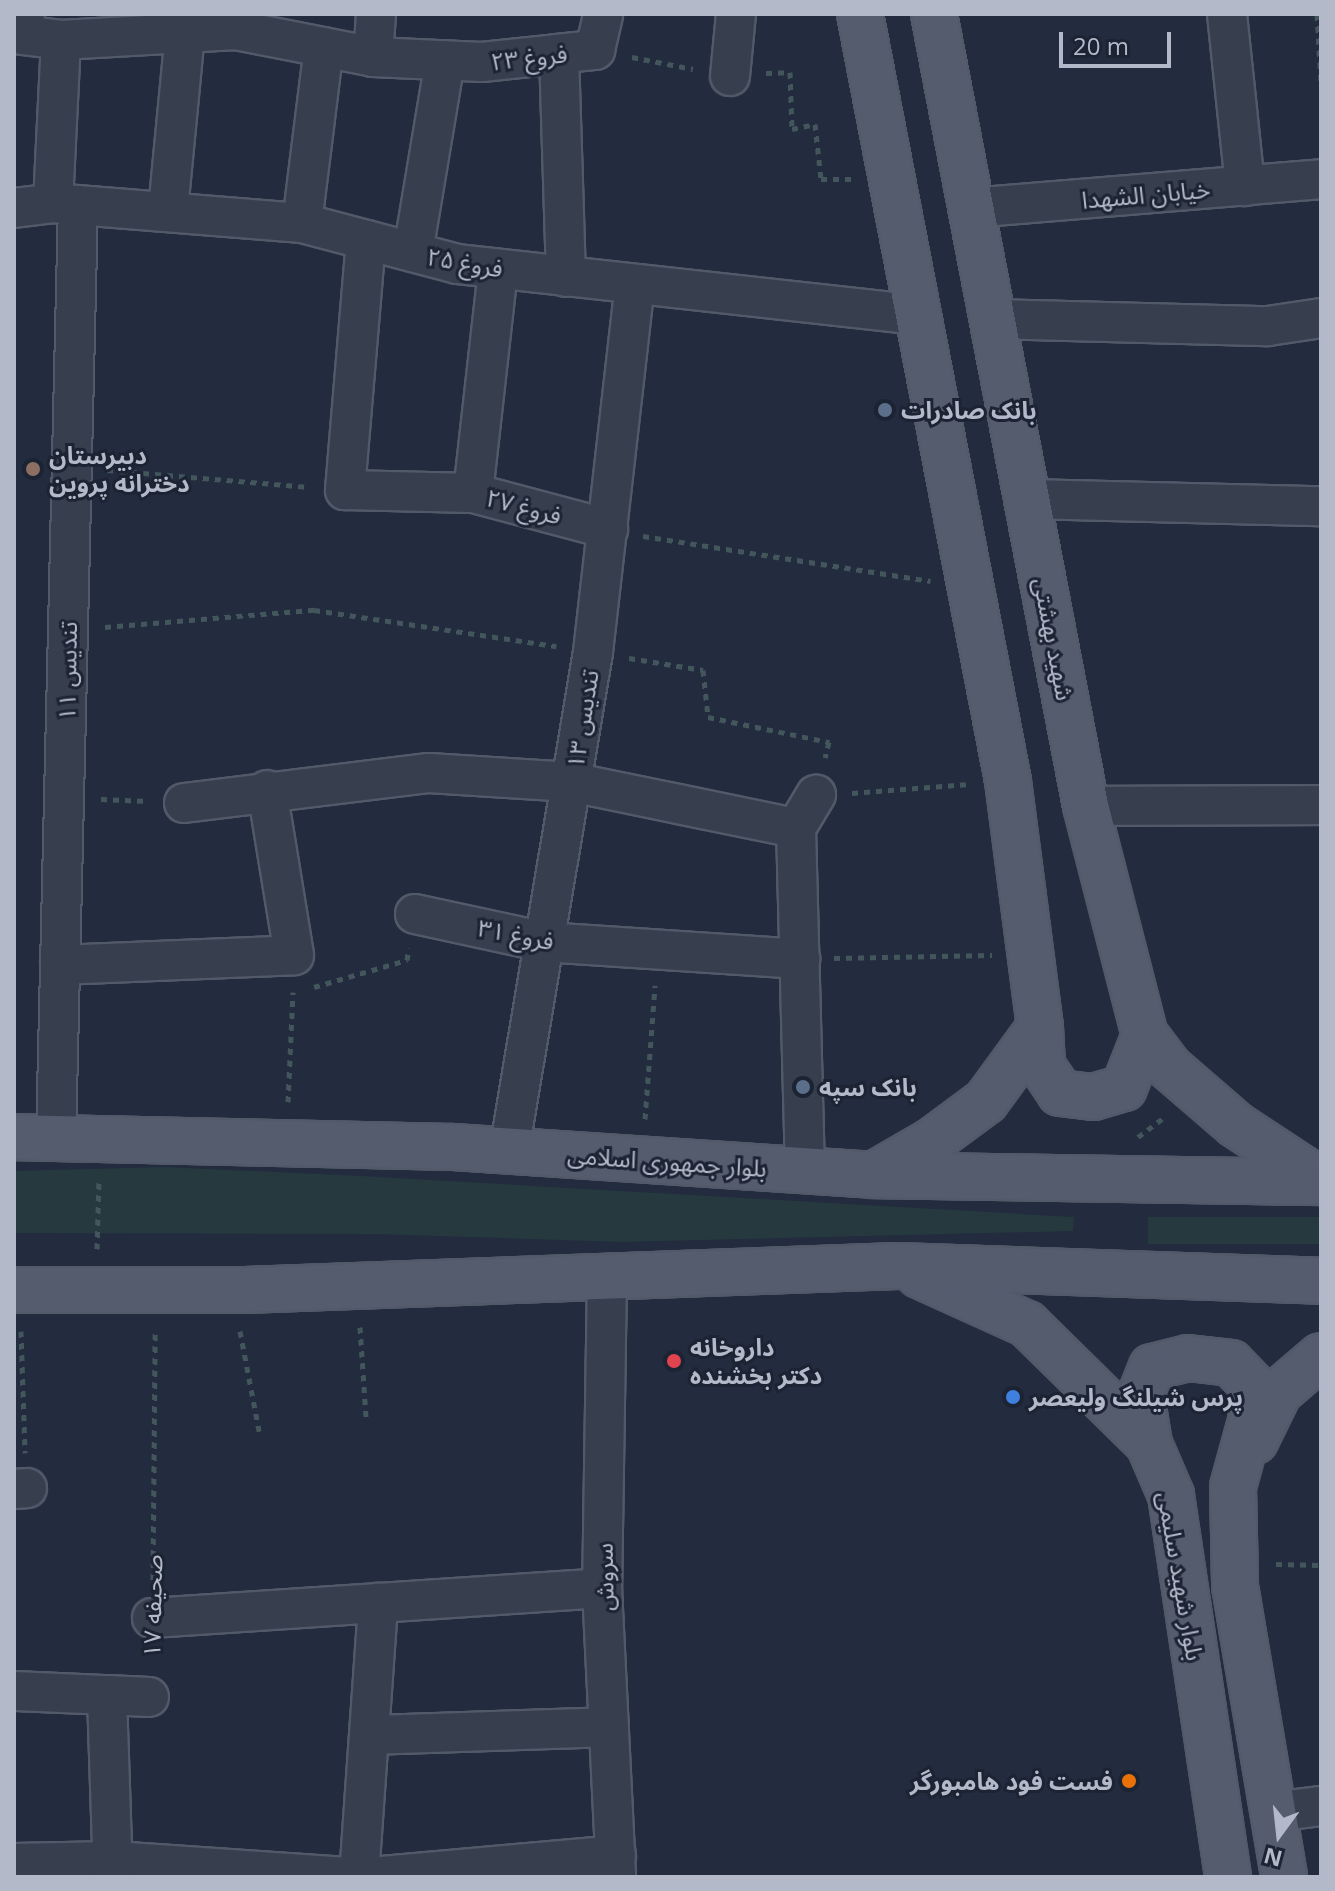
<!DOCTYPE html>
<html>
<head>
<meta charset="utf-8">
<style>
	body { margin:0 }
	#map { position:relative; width:1335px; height:1891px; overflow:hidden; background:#232b3e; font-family:"Open Sans","Noto Sans Arabic",sans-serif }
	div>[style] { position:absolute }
	.green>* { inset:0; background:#25393f; transform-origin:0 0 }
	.path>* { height:5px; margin-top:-2.5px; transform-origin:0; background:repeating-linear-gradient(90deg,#43565c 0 6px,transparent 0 12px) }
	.roads { filter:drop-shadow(2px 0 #525969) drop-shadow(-2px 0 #525969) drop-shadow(0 2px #525969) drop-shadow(0 -2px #525969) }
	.minor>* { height:38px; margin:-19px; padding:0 19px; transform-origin:19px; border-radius:19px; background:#373e4e }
	.major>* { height:44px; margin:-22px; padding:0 22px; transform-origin:22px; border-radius:22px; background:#555c6e }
	.dots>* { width:22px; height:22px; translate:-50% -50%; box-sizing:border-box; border:4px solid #1c2333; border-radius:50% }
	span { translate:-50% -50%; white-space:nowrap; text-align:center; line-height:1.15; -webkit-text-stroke:6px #1c2333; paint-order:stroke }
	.street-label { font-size:24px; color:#b3b9c9 }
	.poi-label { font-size:24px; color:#b3b9c9; font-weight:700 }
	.left { translate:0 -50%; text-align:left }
	.right { translate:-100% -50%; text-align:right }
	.frame { position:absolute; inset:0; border:16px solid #b3b9c9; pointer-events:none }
	.north { position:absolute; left:1239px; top:1795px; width:80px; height:80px; -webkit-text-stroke:6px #1c2333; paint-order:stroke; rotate:195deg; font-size:22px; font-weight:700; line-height:32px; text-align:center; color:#b3b9c9 }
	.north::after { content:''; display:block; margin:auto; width:28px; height:36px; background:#b3b9c9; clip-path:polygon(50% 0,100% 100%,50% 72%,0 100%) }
	.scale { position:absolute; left:1059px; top:32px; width:112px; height:36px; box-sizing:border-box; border:4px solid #b3b9c9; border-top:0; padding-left:10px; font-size:24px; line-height:28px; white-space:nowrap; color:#b3b9c9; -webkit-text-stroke:6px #1c2333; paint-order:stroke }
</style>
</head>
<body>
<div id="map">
	<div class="green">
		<div style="clip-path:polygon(164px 1167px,361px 1176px,1074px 1217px,1073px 1231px,621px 1242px,378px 1234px,14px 1233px,14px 1171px)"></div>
		<div style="left:1148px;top:1217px;width:173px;height:27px"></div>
	</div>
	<div class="path">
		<div style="left:1317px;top:14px;width:69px;rotate:86.7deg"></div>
		<div style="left:632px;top:57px;width:62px;rotate:11.1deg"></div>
		<div style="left:766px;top:73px;width:24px;rotate:-2deg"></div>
		<div style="left:790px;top:72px;width:57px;rotate:88deg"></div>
		<div style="left:792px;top:129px;width:24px;rotate:-12deg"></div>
		<div style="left:815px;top:124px;width:55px;rotate:83.8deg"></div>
		<div style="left:821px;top:179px;width:30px"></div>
		<div style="left:107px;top:470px;width:202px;rotate:4.8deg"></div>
		<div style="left:643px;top:536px;width:291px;rotate:8.9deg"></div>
		<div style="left:105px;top:627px;width:210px;rotate:-4.7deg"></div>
		<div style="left:314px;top:610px;width:245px;rotate:8.5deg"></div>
		<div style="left:629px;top:658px;width:75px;rotate:9.2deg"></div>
		<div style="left:703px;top:670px;width:47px;rotate:83.9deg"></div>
		<div style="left:708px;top:717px;width:124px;rotate:11.7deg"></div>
		<div style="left:829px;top:742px;width:16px;rotate:104deg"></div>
		<div style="left:852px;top:793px;width:117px;rotate:-4.4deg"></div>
		<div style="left:101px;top:799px;width:46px;rotate:2.5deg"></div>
		<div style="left:834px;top:958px;width:158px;rotate:-1.1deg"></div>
		<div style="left:314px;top:987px;width:97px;rotate:-16.2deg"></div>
		<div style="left:407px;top:960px;width:12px;rotate:-81deg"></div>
		<div style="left:288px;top:1102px;width:110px;rotate:-87.4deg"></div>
		<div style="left:645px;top:1119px;width:134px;rotate:-85.7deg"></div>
		<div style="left:1138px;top:1137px;width:34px;rotate:-37deg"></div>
		<div style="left:97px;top:1249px;width:70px;rotate:-88.4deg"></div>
		<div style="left:360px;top:1327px;width:91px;rotate:86.2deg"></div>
		<div style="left:21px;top:1331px;width:122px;rotate:88.1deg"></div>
		<div style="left:240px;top:1331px;width:107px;rotate:79.2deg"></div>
		<div style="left:1276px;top:1564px;width:45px;rotate:1.3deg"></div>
		<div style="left:153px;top:1580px;width:250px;rotate:-89.5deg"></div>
	</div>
	<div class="roads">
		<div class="minor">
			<div style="left:25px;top:14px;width:21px;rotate:98deg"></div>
			<div style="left:22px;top:35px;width:39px;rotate:7deg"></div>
			<div style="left:61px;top:40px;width:163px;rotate:92.8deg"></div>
			<div style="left:1227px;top:14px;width:173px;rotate:84deg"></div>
			<div style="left:61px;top:40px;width:175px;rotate:-3.3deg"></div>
			<div style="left:236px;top:30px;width:140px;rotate:11.1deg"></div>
			<div style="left:373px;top:57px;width:109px;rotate:2.6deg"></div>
			<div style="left:482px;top:62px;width:114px;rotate:-6.1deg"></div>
			<div style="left:595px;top:50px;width:37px;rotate:-77deg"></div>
			<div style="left:559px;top:54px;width:223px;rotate:88.2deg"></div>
			<div style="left:373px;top:57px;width:43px;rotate:-86deg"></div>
			<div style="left:730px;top:76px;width:62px;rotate:-84.5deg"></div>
			<div style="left:14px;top:208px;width:39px;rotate:-7deg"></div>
			<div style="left:53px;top:203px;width:250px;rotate:4.6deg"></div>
			<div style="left:302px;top:223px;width:160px;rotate:14.8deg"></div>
			<div style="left:457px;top:264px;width:464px;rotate:6.3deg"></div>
			<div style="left:971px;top:208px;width:351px;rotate:-4.7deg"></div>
			<div style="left:168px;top:210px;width:178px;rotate:-84.5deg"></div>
			<div style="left:302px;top:223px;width:177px;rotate:-82.9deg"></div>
			<div style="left:366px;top:240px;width:251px;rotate:94.8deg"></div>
			<div style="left:345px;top:490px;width:128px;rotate:1.3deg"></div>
			<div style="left:473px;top:493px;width:140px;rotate:14.9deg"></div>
			<div style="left:413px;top:252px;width:194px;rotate:-80.5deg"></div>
			<div style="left:992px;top:319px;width:276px;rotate:1.5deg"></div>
			<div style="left:1268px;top:326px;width:54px;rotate:-8.6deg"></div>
			<div style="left:473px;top:493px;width:225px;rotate:-83.6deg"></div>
			<div style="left:1027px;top:499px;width:294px;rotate:1.4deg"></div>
			<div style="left:184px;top:803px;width:247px;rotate:-7deg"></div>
			<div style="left:429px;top:773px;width:142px;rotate:3.6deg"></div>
			<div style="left:571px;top:782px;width:230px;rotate:11.6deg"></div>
			<div style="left:796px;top:828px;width:342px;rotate:88.5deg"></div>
			<div style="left:1086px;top:806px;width:235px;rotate:-0.2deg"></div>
			<div style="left:796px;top:828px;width:39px;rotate:-59deg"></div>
			<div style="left:415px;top:914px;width:132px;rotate:12.2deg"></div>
			<div style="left:544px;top:942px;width:257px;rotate:3.8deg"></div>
			<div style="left:60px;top:965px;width:234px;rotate:-2.4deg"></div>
			<div style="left:294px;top:955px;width:167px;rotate:-99.3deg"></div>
			<div style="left:56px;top:1138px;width:933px;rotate:-88.65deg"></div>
			<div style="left:509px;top:1151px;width:506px;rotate:-80.44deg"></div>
			<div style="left:593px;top:652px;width:369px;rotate:-83.5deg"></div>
			<div style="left:607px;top:1277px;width:311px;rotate:90.9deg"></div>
			<div style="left:602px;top:1588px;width:289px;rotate:87.2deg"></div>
			<div style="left:14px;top:1489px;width:13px;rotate:-4deg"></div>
			<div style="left:152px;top:1618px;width:451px;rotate:-3.8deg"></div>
			<div style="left:14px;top:1691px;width:93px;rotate:2.5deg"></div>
			<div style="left:372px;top:1735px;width:237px;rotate:-1.9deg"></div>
			<div style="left:1273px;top:1812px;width:48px;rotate:-7.1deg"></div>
			<div style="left:14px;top:1863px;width:99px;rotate:-1.2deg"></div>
			<div style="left:113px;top:1861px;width:234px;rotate:3.9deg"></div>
			<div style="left:113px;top:1877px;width:182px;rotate:-91.9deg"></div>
			<div style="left:107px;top:1695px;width:42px;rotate:2.7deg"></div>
			<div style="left:359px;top:1877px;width:275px;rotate:-86deg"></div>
			<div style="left:370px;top:1877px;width:247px;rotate:-5.1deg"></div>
		</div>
		<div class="major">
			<div style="left:860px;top:14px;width:781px;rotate:79.08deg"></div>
			<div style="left:1008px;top:781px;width:248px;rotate:82.6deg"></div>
			<div style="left:1040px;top:1027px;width:92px;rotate:126.1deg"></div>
			<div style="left:986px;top:1101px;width:67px;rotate:143.5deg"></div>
			<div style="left:932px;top:1141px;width:66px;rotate:149.9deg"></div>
			<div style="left:934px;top:14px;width:806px;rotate:79.14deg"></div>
			<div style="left:1086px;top:806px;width:236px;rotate:75.6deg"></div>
			<div style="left:1145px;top:1035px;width:41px;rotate:52.9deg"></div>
			<div style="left:1170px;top:1068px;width:87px;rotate:40.8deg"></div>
			<div style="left:1236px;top:1125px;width:102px;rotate:33.4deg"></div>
			<div style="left:1040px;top:1027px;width:39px;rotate:87deg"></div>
			<div style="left:1042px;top:1066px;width:32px;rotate:56deg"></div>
			<div style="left:1060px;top:1093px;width:33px;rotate:7deg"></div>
			<div style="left:1093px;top:1097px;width:32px;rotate:-16deg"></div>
			<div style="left:1124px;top:1088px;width:57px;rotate:-68.4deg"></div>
			<div style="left:14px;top:1137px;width:439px;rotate:1.3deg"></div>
			<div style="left:453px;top:1147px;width:420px;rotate:3.8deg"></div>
			<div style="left:872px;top:1175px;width:449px;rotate:0.9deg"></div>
			<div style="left:919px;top:1275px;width:119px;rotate:24.4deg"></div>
			<div style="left:1027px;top:1324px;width:171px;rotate:44.5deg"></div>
			<div style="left:1149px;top:1444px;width:56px;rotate:66.7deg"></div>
			<div style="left:1171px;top:1495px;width:386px;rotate:81.5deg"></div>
			<div style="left:14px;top:1290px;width:231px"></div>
			<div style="left:245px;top:1290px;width:653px;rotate:-2.1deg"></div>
			<div style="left:898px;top:1266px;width:423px;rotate:2deg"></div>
			<div style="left:1255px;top:1441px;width:55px;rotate:-63.9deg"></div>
			<div style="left:1279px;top:1392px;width:55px;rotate:-40.6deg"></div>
			<div style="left:1149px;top:1444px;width:51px;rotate:-99.1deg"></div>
			<div style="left:1141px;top:1394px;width:29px;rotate:-68deg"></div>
			<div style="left:1152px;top:1367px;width:37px;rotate:-14deg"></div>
			<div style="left:1188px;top:1358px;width:43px;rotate:6.6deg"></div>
			<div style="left:1231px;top:1363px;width:32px;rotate:46deg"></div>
			<div style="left:1253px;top:1386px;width:35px;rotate:93deg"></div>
			<div style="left:1251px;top:1421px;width:68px;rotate:105.3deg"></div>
			<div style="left:1233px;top:1487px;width:99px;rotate:88.8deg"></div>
			<div style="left:1235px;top:1586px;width:295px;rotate:80.4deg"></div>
		</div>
	</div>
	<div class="dots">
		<div style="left:885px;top:410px;background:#5c6f8a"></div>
		<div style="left:33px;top:469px;background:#8d6e63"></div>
		<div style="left:803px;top:1087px;background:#5c6f8a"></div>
		<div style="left:674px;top:1361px;background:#e0444e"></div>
		<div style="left:1013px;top:1397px;background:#3f7fe0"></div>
		<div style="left:1129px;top:1781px;background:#e8710a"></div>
	</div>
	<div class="street-label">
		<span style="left:529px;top:57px;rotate:-6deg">فروغ ۲۳</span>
		<span style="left:1146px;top:194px;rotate:-5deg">خیابان الشهدا</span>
		<span style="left:465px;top:262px;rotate:10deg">فروغ ۲۵</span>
		<span style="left:524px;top:506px;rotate:15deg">فروغ ۲۷</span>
		<span style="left:1054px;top:639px;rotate:79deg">شهید بهشتی</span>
		<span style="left:67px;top:671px;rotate:-89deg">تندیس ۱۱</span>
		<span style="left:582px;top:719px;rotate:-81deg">تندیس ۱۳</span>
		<span style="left:516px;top:934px;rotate:11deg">فروغ ۳۱</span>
		<span style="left:667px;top:1161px;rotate:4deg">بلوار جمهوری اسلامی</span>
		<span style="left:1181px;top:1576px;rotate:80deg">بلوار شهید سلیمی</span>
		<span style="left:604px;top:1577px;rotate:-91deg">سروش</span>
		<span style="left:152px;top:1606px;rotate:-89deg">صحیفه ۱۷</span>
	</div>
	<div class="poi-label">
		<span class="left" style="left:901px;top:410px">بانک صادرات</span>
		<span class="left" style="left:49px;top:469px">دبیرستان<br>دخترانه پروین</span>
		<span class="left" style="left:819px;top:1087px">بانک سپه</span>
		<span class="left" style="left:690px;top:1361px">داروخانه<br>دکتر بخشنده</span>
		<span class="left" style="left:1029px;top:1397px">پرس شیلنگ ولیعصر</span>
		<span class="right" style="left:1113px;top:1781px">فست فود هامبورگر</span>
	</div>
	<div class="frame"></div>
	<div class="north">N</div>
	<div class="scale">20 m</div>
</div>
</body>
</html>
